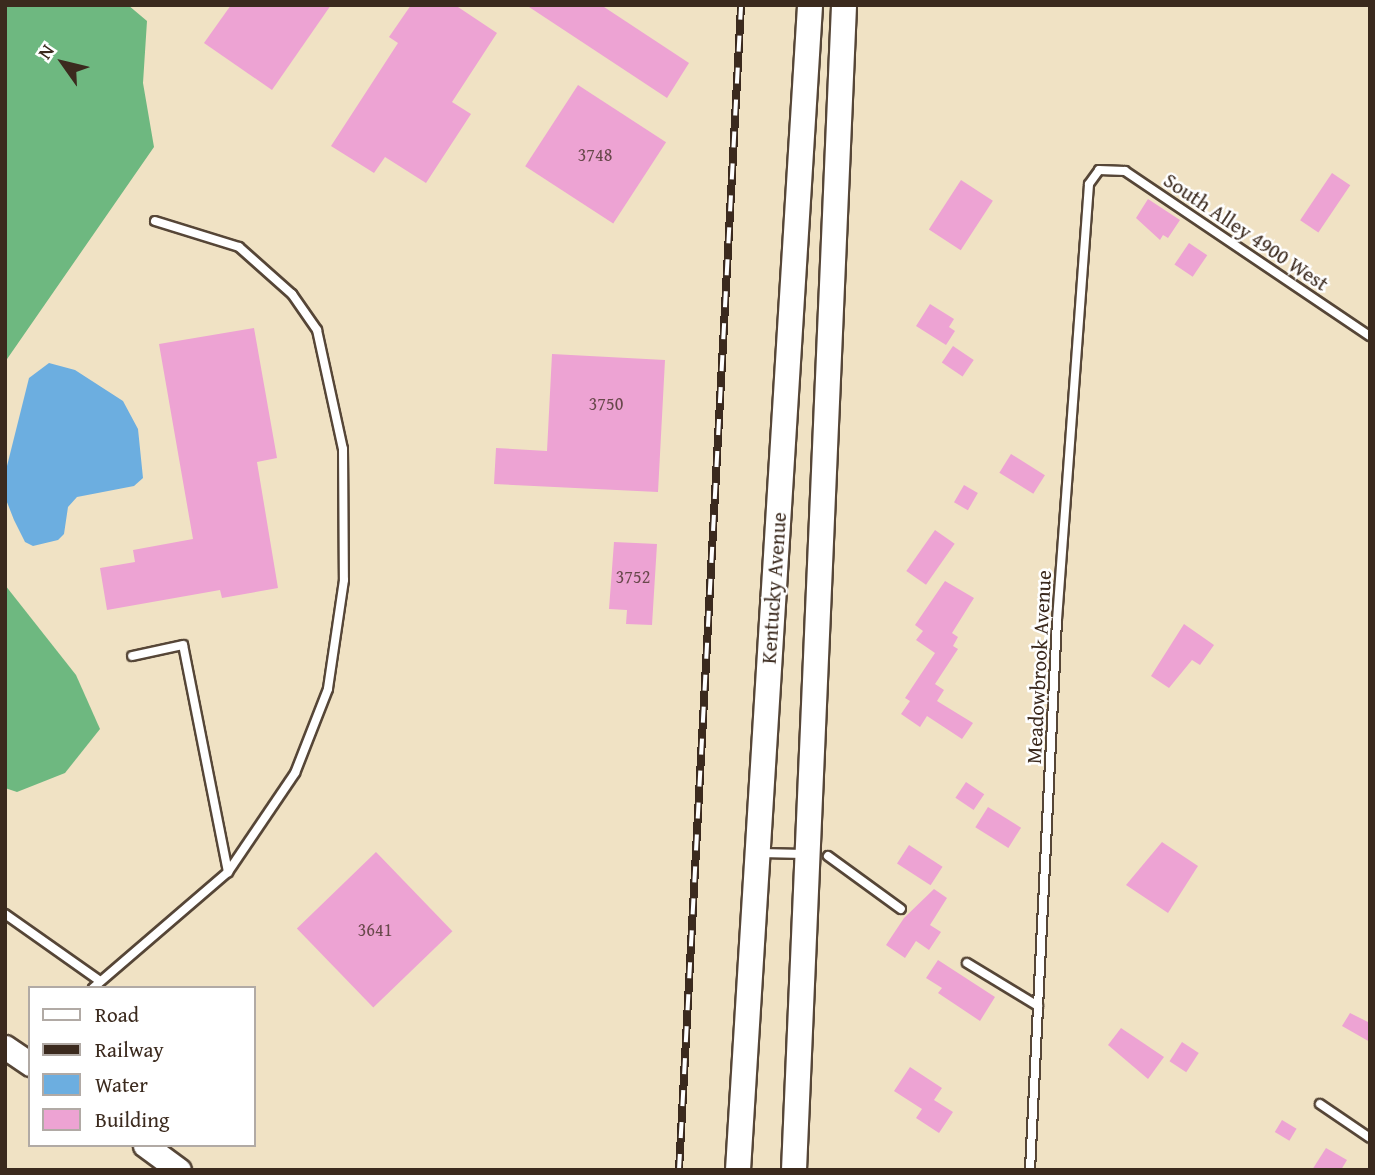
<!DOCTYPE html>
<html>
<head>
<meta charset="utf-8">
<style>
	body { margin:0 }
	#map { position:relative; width:1375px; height:1175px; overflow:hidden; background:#f0e2c4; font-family:"Gentium Book Plus",serif }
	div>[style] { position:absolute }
	.forest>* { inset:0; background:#6eb880 }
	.water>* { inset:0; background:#6caee0 }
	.building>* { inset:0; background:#eda3d3; transform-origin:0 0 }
	.roads { filter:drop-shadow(2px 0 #564637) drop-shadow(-2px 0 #564637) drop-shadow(0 2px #564637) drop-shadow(0 -2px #564637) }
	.service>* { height:8px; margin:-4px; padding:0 4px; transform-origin:4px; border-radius:4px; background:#fff }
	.secondary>* { height:23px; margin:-11.5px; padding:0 11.5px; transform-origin:11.5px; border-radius:11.5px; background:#fff }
	.primary>* { height:24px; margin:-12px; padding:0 12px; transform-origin:12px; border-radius:12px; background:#fff }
	.rail>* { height:8px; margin-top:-4px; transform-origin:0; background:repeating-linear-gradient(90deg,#fff 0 16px,#3b2a1e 0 32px); box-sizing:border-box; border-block:2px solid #3b2a1e }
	span { translate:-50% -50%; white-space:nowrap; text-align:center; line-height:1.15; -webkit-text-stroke:5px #fff; paint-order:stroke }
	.number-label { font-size:18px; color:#68484b }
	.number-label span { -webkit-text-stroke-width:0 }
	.street-label { font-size:21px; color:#3b2a1e }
	.frame { position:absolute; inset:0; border:7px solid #3b2a1e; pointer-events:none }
	.legend { position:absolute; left:28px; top:986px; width:228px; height:161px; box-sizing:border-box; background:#fff; border:2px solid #b1aaa5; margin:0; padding:9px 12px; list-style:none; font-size:21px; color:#3b2a1e }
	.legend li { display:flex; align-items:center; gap:14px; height:35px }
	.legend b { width:35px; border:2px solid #b1aaa5 }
	.north { position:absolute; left:28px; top:28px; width:70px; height:70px; -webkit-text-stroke:5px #fff; paint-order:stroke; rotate:304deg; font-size:19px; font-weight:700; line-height:28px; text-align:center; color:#3b2a1e }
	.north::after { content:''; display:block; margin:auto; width:24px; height:32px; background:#3b2a1e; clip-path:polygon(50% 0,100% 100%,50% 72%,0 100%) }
</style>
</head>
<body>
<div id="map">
	<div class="forest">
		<div style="clip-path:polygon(5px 5px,128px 5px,147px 21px,143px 83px,154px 147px,5px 362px)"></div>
		<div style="clip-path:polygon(5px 585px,76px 675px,100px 729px,65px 773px,17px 792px,5px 788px)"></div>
	</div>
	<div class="water">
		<div style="clip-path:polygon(49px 363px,75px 370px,123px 401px,138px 429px,143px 478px,134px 486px,77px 497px,68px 507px,64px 534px,58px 540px,33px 546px,25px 542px,14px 520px,5px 497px,5px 474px,29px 378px)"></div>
	</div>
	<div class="building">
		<div style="clip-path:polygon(231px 5px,331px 5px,272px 90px,204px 43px)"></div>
		<div style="clip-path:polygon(411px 5px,455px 5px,497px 33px,452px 102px,471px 114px,426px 183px,385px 157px,374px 173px,331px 146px,398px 43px,389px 37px)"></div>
		<div style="clip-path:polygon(526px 5px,601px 5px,689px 63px,667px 98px)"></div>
		<div style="left:578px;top:85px;width:105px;height:97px;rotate:33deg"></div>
		<div style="left:1332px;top:173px;width:22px;height:57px;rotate:34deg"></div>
		<div style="left:961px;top:180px;width:38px;height:59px;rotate:33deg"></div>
		<div style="clip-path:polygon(1148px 199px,1180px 220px,1168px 238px,1163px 235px,1160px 240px,1136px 218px)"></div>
		<div style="left:1189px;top:243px;width:22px;height:26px;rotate:34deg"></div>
		<div style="clip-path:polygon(930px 304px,954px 319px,949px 327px,955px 331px,946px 345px,916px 326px)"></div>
		<div style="clip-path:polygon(254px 328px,277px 458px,257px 462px,278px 588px,222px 598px,220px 590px,107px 610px,100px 568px,135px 562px,133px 550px,193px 539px,159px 344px)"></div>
		<div style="left:953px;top:346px;width:25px;height:20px;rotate:34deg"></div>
		<div style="clip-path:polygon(552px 354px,665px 360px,658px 492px,494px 484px,496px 448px,547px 451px)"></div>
		<div style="left:1011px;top:454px;width:40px;height:22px;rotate:32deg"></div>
		<div style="left:964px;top:485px;width:16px;height:20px;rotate:30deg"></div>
		<div style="left:935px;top:530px;width:24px;height:50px;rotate:35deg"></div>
		<div style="clip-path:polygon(614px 542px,657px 544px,652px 625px,626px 624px,627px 610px,609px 609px)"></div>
		<div style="clip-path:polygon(945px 581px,974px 598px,952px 633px,958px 637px,953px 646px,958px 649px,935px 684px,944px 690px,937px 701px,973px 723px,962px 739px,927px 716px,920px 727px,901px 714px,910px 701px,905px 698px,935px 653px,916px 640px,923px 631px,915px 625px)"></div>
		<div style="clip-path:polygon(1184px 624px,1214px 645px,1200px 665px,1192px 660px,1169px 688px,1151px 676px)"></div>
		<div style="left:966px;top:782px;width:22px;height:19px;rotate:34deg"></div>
		<div style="left:988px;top:807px;width:39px;height:24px;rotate:32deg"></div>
		<div style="clip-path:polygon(1162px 842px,1198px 866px,1168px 913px,1126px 885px)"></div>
		<div style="left:909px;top:845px;width:40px;height:22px;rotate:33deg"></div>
		<div style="left:376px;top:852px;width:110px;height:110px;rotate:46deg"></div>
		<div style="clip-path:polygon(934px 889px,947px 898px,930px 925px,941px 932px,929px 950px,916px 941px,905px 958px,886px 945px,904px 918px)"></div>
		<div style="clip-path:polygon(938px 960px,995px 997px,980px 1021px,938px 993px,942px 988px,926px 978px)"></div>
		<div style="clip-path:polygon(1350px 1013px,1370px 1023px,1370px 1042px,1342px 1026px)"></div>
		<div style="clip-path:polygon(1121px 1028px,1164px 1057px,1148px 1079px,1108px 1045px)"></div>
		<div style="left:1182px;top:1042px;width:20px;height:23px;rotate:33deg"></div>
		<div style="clip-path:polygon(910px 1067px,942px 1088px,934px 1100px,953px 1112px,939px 1133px,916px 1118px,922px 1109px,894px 1091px)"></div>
		<div style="left:1282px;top:1120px;width:17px;height:14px;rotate:31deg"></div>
		<div style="clip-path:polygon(1326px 1148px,1347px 1160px,1341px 1170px,1312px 1170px)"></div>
	</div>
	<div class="roads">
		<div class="service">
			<div style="left:155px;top:221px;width:88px;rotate:17.2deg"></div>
			<div style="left:239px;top:247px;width:71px;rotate:41.6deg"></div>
			<div style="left:292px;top:294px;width:44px;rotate:55.2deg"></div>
			<div style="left:317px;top:330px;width:122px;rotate:77.7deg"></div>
			<div style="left:343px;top:449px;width:131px;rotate:89.6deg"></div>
			<div style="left:344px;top:580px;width:110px;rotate:98.4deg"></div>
			<div style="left:328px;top:689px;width:90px;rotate:111.4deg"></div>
			<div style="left:295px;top:773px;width:120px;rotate:124.1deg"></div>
			<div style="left:761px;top:853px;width:43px;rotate:1.3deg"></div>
			<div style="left:828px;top:856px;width:90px;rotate:36deg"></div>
			<div style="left:5px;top:914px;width:116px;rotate:35.2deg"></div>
			<div style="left:967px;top:963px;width:83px;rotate:31.2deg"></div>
			<div style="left:93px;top:988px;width:178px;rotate:-40.7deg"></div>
			<div style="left:228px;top:872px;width:231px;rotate:-101.2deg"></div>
			<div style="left:183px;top:645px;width:52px;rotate:167.8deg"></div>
			<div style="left:1320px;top:1104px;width:60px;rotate:34.2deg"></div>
			<div style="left:1030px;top:1170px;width:551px;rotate:-87.19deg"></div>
			<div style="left:1057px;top:620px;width:437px;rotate:-85.8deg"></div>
			<div style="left:1089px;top:184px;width:17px;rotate:-54deg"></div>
			<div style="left:1099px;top:170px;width:26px;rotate:2deg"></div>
			<div style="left:1125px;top:171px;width:295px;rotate:34deg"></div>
		</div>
		<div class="secondary">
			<div style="left:5px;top:1047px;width:30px;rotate:34deg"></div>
			<div style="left:145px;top:1145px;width:42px;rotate:36.3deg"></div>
		</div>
		<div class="primary">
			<div style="left:738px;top:1170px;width:1167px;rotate:-86.46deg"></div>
			<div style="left:794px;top:1170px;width:1166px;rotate:-87.54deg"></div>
		</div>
	</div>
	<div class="rail">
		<div style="left:679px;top:1170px;width:1167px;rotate:-86.95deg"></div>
	</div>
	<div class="number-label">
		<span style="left:595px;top:155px">3748</span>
		<span style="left:606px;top:404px">3750</span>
		<span style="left:633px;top:577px">3752</span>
		<span style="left:375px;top:930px">3641</span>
	</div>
	<div class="street-label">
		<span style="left:1246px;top:232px;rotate:34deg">South Alley 4900 West</span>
		<span style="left:774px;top:588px;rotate:-86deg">Kentucky Avenue</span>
		<span style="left:1039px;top:667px;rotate:-87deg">Meadowbrook Avenue</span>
	</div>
	<div class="frame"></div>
	<ul class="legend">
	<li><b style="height:9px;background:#fff"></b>Road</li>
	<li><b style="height:9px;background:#3b2a1e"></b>Railway</li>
	<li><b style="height:19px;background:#6caee0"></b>Water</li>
	<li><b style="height:19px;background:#eda3d3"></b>Building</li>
	</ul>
	<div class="north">N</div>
</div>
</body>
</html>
